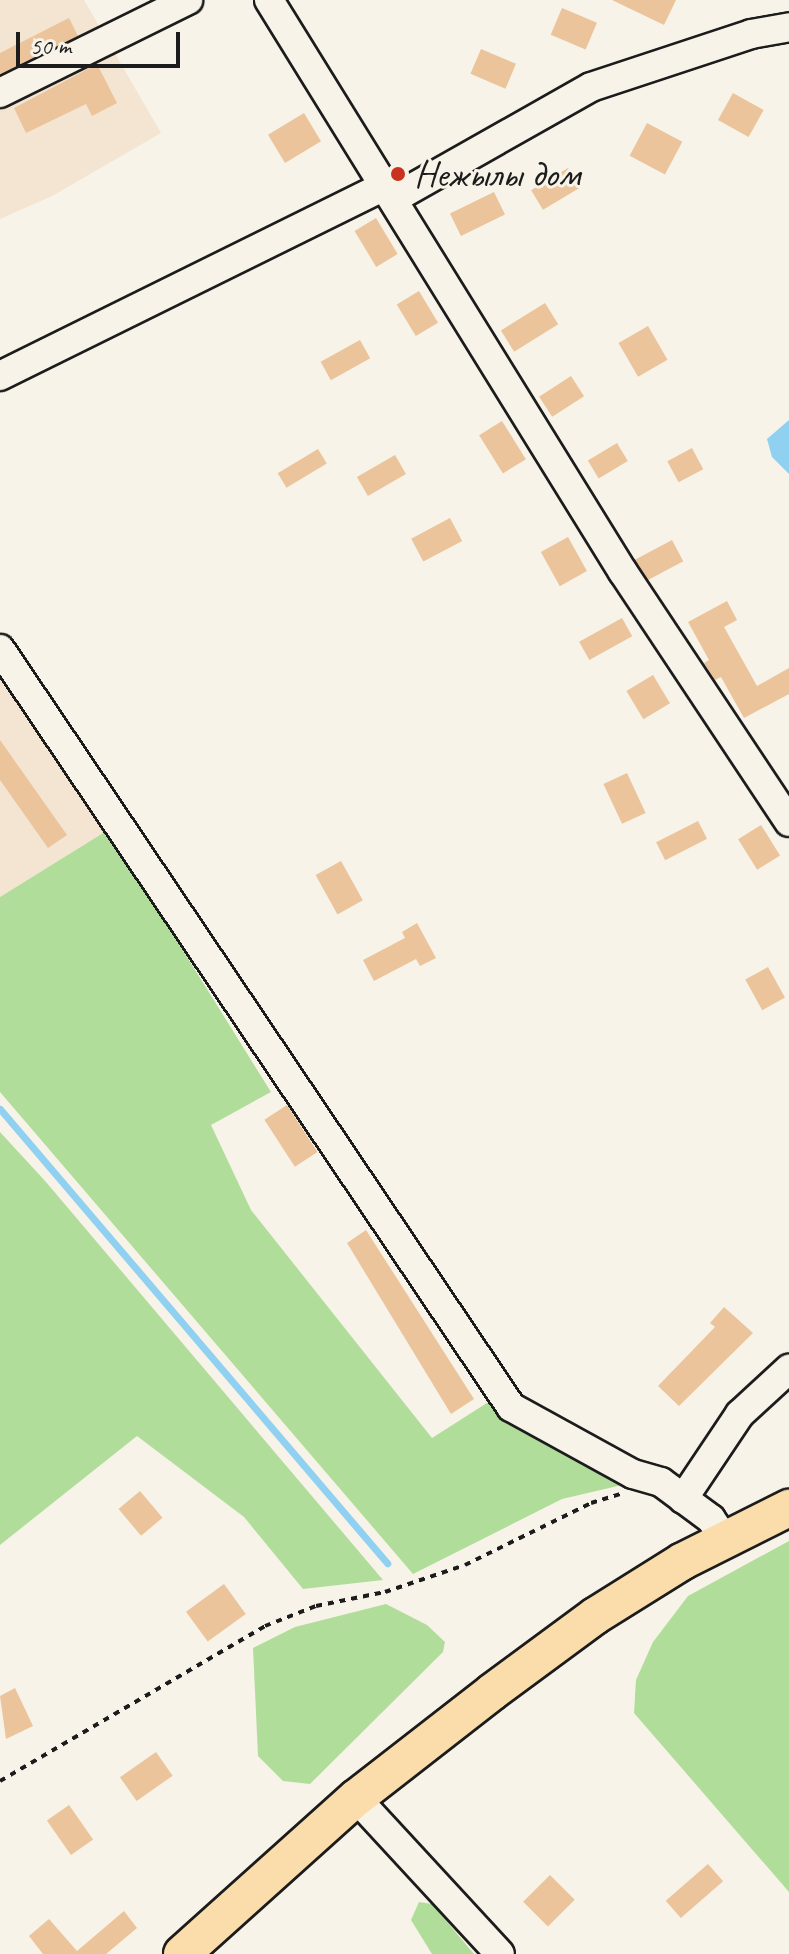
<!DOCTYPE html>
<html>
<head>
<meta charset="utf-8">
<style>
	body { margin:0 }
	#map { position:relative; width:789px; height:1954px; overflow:hidden; background:#f7f3e8; font-family:Caveat,sans-serif }
	div>[style] { position:absolute }
	.built>* { inset:0; background:#f3e5d1 }
	.green>* { inset:0; background:#b1dd9b }
	.water>* { inset:0; background:#90d0f1 }
	.stream>* { height:7px; margin:-3.5px; padding:0 3.5px; transform-origin:3.5px; border-radius:3.5px; background:#90d0f1 }
	.building>* { inset:0; background:#ebc49b; transform-origin:0 0 }
	.path>* { height:4px; margin-top:-2px; transform-origin:0; background:repeating-linear-gradient(90deg,#1c1c1c 0 6px,transparent 0 12px) }
	.roads { filter:drop-shadow(2px 0 #1c1c1c) drop-shadow(-2px 0 #1c1c1c) drop-shadow(0 2px #1c1c1c) drop-shadow(0 -2px #1c1c1c) }
	.minor>* { height:28px; margin:-14px; padding:0 14px; transform-origin:14px; border-radius:14px; background:#f7f3e8 }
	.major>* { height:36px; margin:-18px; padding:0 18px; transform-origin:18px; border-radius:18px; background:#faddab }
	.dots>* { width:22px; height:22px; translate:-50% -50%; box-sizing:border-box; border:4px solid #f7f3e8; border-radius:50% }
	span { translate:-50% -50%; white-space:nowrap; text-align:center; line-height:1.15; -webkit-text-stroke:6px #f7f3e8; paint-order:stroke }
	.poi-label { font-size:38px; color:#1c1c1c }
	.left { translate:0 -50%; text-align:left }
	.scale { position:absolute; left:16px; top:32px; width:164px; height:36px; box-sizing:border-box; border:4px solid #1c1c1c; border-top:0; padding-left:10px; font-size:24px; line-height:28px; white-space:nowrap; color:#1c1c1c; -webkit-text-stroke:6px #f7f3e8; paint-order:stroke }
</style>
</head>
<body>
<div id="map">
	<div class="built">
		<div style="clip-path:polygon(0 0,84px 0,161px 133px,52px 196px,0 219px)"></div>
		<div style="clip-path:polygon(0 644px,108px 830px,0 897px)"></div>
	</div>
	<div class="green">
		<div style="clip-path:polygon(108px 830px,271px 1092px,211px 1125px,251px 1210px,432px 1438px,490px 1401px,622px 1485px,562px 1499px,413px 1574px,0 1092px,0 897px)"></div>
		<div style="clip-path:polygon(0 1132px,46px 1182px,383px 1580px,303px 1589px,244px 1517px,137px 1436px,0 1545px)"></div>
		<div style="clip-path:polygon(789px 1541px,789px 1892px,634px 1713px,636px 1680px,653px 1642px,688px 1596px)"></div>
		<div style="clip-path:polygon(386px 1604px,427px 1625px,445px 1642px,443px 1652px,310px 1784px,283px 1781px,258px 1756px,253px 1648px,295px 1627px)"></div>
		<div style="clip-path:polygon(419px 1902px,432px 1904px,474px 1954px,432px 1954px,411px 1920px)"></div>
	</div>
	<div class="water">
		<div style="clip-path:polygon(789px 420px,789px 474px,772px 457px,767px 439px)"></div>
	</div>
	<div class="stream">
		<div style="left:0;top:1109px;width:597px;rotate:49.55deg"></div>
	</div>
	<div class="building">
		<div style="clip-path:polygon(612px 0,676px 0,664px 25px)"></div>
		<div style="left:562px;top:8px;width:38px;height:29px;rotate:23deg"></div>
		<div style="clip-path:polygon(69px 18px,78px 36px,0 74px,0 53px)"></div>
		<div style="left:481px;top:49px;width:38px;height:27px;rotate:23deg"></div>
		<div style="clip-path:polygon(97px 64px,117px 103px,92px 116px,86px 104px,26px 133px,14px 108px)"></div>
		<div style="left:733px;top:93px;width:35px;height:31px;rotate:29deg"></div>
		<div style="left:304px;top:113px;width:33px;height:42px;rotate:59deg"></div>
		<div style="left:647px;top:123px;width:40px;height:37px;rotate:28deg"></div>
		<div style="left:568px;top:168px;width:23px;height:43px;rotate:59deg"></div>
		<div style="left:494px;top:192px;width:25px;height:49px;rotate:64deg"></div>
		<div style="left:376px;top:218px;width:42px;height:25px;rotate:59deg"></div>
		<div style="left:419px;top:291px;width:37px;height:26px;rotate:59deg"></div>
		<div style="left:545px;top:303px;width:25px;height:52px;rotate:58deg"></div>
		<div style="left:648px;top:326px;width:39px;height:34px;rotate:60deg"></div>
		<div style="left:360px;top:340px;width:21px;height:45px;rotate:61deg"></div>
		<div style="left:571px;top:376px;width:24px;height:38px;rotate:57deg"></div>
		<div style="left:502px;top:421px;width:45px;height:27px;rotate:58deg"></div>
		<div style="left:617px;top:443px;width:21px;height:34px;rotate:59deg"></div>
		<div style="left:692px;top:448px;width:24px;height:28px;rotate:62deg"></div>
		<div style="left:318px;top:449px;width:17px;height:47px;rotate:59deg"></div>
		<div style="left:395px;top:455px;width:22px;height:44px;rotate:60deg"></div>
		<div style="left:450px;top:518px;width:26px;height:44px;rotate:62deg"></div>
		<div style="left:568px;top:537px;width:39px;height:31px;rotate:61deg"></div>
		<div style="left:672px;top:540px;width:24px;height:42px;rotate:62deg"></div>
		<div style="clip-path:polygon(727px 601px,737px 620px,724px 627px,757px 686px,789px 668px,789px 694px,744px 718px,721px 677px,715px 680px,704px 663px,709px 660px,688px 622px)"></div>
		<div style="left:622px;top:618px;width:21px;height:49px;rotate:61deg"></div>
		<div style="left:653px;top:675px;width:33px;height:31px;rotate:59deg"></div>
		<div style="clip-path:polygon(0 740px,67px 835px,48px 848px,0 780px)"></div>
		<div style="left:627px;top:773px;width:44px;height:26px;rotate:65deg"></div>
		<div style="left:698px;top:821px;width:20px;height:47px;rotate:63deg"></div>
		<div style="left:761px;top:825px;width:36px;height:27px;rotate:58deg"></div>
		<div style="left:341px;top:861px;width:45px;height:29px;rotate:61deg"></div>
		<div style="clip-path:polygon(417px 923px,436px 958px,420px 966px,416px 959px,374px 981px,363px 960px,405px 938px,402px 932px)"></div>
		<div style="left:768px;top:967px;width:35px;height:26px;rotate:61deg"></div>
		<div style="left:287px;top:1105px;width:56px;height:27px;rotate:57deg"></div>
		<div style="clip-path:polygon(366px 1230px,474px 1399px,451px 1414px,347px 1243px)"></div>
		<div style="clip-path:polygon(724px 1307px,753px 1333px,679px 1406px,658px 1386px,715px 1327px,710px 1323px)"></div>
		<div style="left:140px;top:1491px;width:35px;height:28px;rotate:50deg"></div>
		<div style="left:224px;top:1584px;width:37px;height:47px;rotate:54deg"></div>
		<div style="clip-path:polygon(15px 1688px,33px 1726px,6px 1739px,0 1696px)"></div>
		<div style="left:156px;top:1752px;width:29px;height:44px;rotate:55deg"></div>
		<div style="left:69px;top:1805px;width:42px;height:27px;rotate:55deg"></div>
		<div style="left:708px;top:1864px;width:23px;height:56px;rotate:49deg"></div>
		<div style="left:550px;top:1875px;width:35px;height:38px;rotate:45deg"></div>
		<div style="clip-path:polygon(124px 1911px,137px 1928px,106px 1954px,43px 1954px,29px 1936px,49px 1919px,77px 1951px)"></div>
	</div>
	<div class="path">
		<div style="left:0;top:1781px;width:307px;rotate:-30.3deg"></div>
		<div style="left:265px;top:1626px;width:55px;rotate:-21.4deg"></div>
		<div style="left:316px;top:1606px;width:70px;rotate:-11.5deg"></div>
		<div style="left:385px;top:1592px;width:84px;rotate:-18.6deg"></div>
		<div style="left:465px;top:1565px;width:140px;rotate:-26.2deg"></div>
		<div style="left:591px;top:1503px;width:31px;rotate:-17deg"></div>
	</div>
	<div class="roads">
		<div class="minor">
			<div style="left:269px;top:0;width:673px;rotate:58.25deg"></div>
			<div style="left:623px;top:572px;width:300px;rotate:56.4deg"></div>
			<div style="left:0;top:93px;width:210px;rotate:-26.3deg"></div>
			<div style="left:393px;top:199px;width:227px;rotate:-29.5deg"></div>
			<div style="left:591px;top:87px;width:169px;rotate:-18.3deg"></div>
			<div style="left:751px;top:34px;width:39px;rotate:-10deg"></div>
			<div style="left:0;top:376px;width:428px;rotate:-26.3deg"></div>
			<div style="left:0;top:649px;width:914px;rotate:56.01deg"></div>
			<div style="left:511px;top:1407px;width:139px;rotate:28.8deg"></div>
			<div style="left:633px;top:1474px;width:29px;rotate:16deg"></div>
			<div style="left:661px;top:1482px;width:62px;rotate:36.5deg"></div>
			<div style="left:711px;top:1519px;width:23px;rotate:56deg"></div>
			<div style="left:683px;top:1499px;width:102px;rotate:-56.2deg"></div>
			<div style="left:740px;top:1414px;width:67px;rotate:-42.6deg"></div>
			<div style="left:356px;top:1798px;width:212px;rotate:47.3deg"></div>
		</div>
		<div class="major">
			<div style="left:182px;top:1954px;width:234px;rotate:-41.9deg"></div>
			<div style="left:356px;top:1798px;width:172px;rotate:-37.9deg"></div>
			<div style="left:492px;top:1692px;width:128px;rotate:-36.4deg"></div>
			<div style="left:595px;top:1616px;width:104px;rotate:-32deg"></div>
			<div style="left:683px;top:1561px;width:119px;rotate:-26.6deg"></div>
		</div>
	</div>
	<div class="dots">
		<div style="left:398px;top:174px;background:#c8321e"></div>
	</div>
	<div class="poi-label">
		<span class="left" style="left:414px;top:174px">Нежылы дом</span>
	</div>
	<div class="scale">50 m</div>
</div>
</body>
</html>
